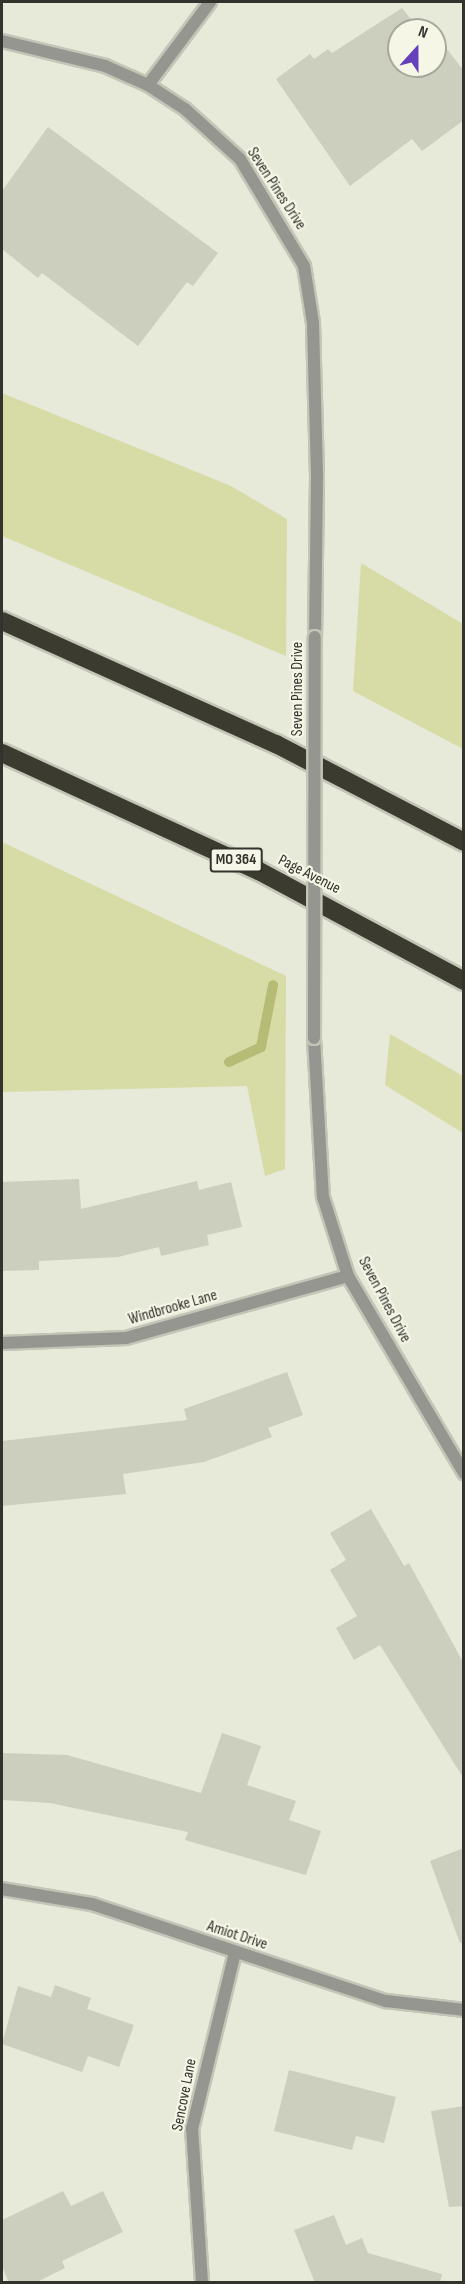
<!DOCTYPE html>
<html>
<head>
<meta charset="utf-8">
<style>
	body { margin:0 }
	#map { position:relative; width:465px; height:2284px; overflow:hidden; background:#e7e9d9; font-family:"Sofia Sans Condensed",sans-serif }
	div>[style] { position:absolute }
	.green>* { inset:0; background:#d7dca6 }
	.stream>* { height:10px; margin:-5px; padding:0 5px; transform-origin:5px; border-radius:5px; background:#b6bb76 }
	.building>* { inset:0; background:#cccebe }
	.roads { filter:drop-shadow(2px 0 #c3c5b7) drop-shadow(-2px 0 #c3c5b7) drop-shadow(0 2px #c3c5b7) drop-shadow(0 -2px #c3c5b7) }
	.minor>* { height:12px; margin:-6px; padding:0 6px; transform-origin:6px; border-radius:6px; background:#95968f }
	.motorway>* { height:18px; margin:-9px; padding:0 9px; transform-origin:9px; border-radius:9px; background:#3b3c2f }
	.bridges { filter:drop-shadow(2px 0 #c3c5b7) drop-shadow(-2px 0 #c3c5b7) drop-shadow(0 2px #c3c5b7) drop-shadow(0 -2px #c3c5b7) }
	.minor-bridge>* { height:12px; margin:-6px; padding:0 6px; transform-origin:6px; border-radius:6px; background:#95968f }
	span { translate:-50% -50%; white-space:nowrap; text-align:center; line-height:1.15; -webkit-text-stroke:4.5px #f5f6e6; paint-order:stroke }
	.shield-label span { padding:2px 4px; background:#f5f6e6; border:2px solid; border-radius:4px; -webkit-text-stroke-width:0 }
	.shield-label { font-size:15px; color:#33332d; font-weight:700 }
	.street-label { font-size:16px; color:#33332d }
	.frame { position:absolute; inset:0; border:3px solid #33332d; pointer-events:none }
	.north { position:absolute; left:387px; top:18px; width:60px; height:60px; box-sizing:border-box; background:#f5f6e6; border:2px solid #a7a89c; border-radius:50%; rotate:21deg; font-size:16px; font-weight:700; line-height:24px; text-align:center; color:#33332d }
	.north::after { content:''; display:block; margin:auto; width:21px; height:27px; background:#6441ba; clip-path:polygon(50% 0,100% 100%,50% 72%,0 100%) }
</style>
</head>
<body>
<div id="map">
	<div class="green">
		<div style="clip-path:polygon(2px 393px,231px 486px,287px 519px,286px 656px,2px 536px)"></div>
		<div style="clip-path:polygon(361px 563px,463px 624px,463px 749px,353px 691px)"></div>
		<div style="clip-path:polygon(2px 842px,286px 976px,285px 1169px,265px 1176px,247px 1086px,2px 1092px)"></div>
		<div style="clip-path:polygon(390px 1034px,463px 1076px,463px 1133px,385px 1085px)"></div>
	</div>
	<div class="stream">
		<div style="left:229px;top:1062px;width:35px;rotate:-25deg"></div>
		<div style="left:261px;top:1047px;width:63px;rotate:-79deg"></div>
	</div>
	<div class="building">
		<div style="clip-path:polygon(402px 8px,419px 30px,399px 30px,399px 66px,435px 66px,435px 50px,443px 44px,464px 71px,464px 120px,422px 151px,412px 139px,350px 186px,276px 79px,310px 54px,314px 59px,328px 49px,332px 53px)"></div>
		<div style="clip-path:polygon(48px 127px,218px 253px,193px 286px,187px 282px,138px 346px,42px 273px,38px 278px,2px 249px,2px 191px)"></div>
		<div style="clip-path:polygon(79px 1179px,81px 1209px,197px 1181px,199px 1190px,231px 1182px,242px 1227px,207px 1235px,209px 1245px,161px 1256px,159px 1247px,118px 1257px,39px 1261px,39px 1270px,2px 1271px,2px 1182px)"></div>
		<div style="clip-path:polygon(287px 1372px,303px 1415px,268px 1428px,272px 1437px,204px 1462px,123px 1474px,126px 1494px,2px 1506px,2px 1441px,187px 1420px,184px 1409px)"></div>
		<div style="clip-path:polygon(371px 1509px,404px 1566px,409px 1563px,464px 1664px,464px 1779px,380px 1645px,354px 1660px,336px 1628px,357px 1616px,330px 1570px,346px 1560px,330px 1533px)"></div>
		<div style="clip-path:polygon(222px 1733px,261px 1746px,247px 1785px,296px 1801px,289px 1820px,321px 1831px,306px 1875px,185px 1840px,188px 1832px,50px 1803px,2px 1800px,2px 1753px,67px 1755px,201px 1793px)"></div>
		<div style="clip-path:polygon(464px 1848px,464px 1943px,460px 1943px,430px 1861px)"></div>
		<div style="clip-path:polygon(55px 1985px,91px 1998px,87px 2009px,134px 2025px,119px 2067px,88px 2056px,82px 2072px,2px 2044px,18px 1986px,51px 1997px)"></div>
		<div style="clip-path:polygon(289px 2070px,396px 2097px,384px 2143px,356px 2136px,352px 2150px,274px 2131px)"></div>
		<div style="clip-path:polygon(464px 2106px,464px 2206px,449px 2207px,431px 2111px)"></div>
		<div style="clip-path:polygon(63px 2191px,71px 2206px,103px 2191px,123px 2232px,62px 2261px,65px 2268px,35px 2283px,9px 2283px,2px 2266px,2px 2220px)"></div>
		<div style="clip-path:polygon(334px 2215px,346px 2245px,362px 2238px,368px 2253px,442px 2274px,440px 2283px,315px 2283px,294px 2230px)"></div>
	</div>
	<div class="roads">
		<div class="minor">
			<div style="left:2px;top:41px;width:106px;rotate:13.6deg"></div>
			<div style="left:105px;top:66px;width:47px;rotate:23.8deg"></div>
			<div style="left:148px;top:85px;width:44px;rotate:33deg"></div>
			<div style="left:185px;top:109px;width:74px;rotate:42.3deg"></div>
			<div style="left:240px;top:159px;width:125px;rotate:59.1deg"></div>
			<div style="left:304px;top:266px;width:58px;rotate:81deg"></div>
			<div style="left:313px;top:323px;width:154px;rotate:88.5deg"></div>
			<div style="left:317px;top:477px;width:160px;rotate:90.7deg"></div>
			<div style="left:148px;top:85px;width:104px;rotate:-53.2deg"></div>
			<div style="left:314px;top:1038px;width:159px;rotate:86.8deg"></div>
			<div style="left:323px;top:1197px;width:83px;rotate:72.4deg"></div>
			<div style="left:348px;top:1276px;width:229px;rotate:59.5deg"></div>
			<div style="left:2px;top:1343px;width:124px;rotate:-2.3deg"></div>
			<div style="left:126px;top:1338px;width:230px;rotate:-15.6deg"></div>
			<div style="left:2px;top:1889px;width:91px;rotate:9.5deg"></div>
			<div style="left:92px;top:1904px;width:310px;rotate:18.3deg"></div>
			<div style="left:386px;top:2001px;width:79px;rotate:6.6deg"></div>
			<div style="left:202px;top:2282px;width:153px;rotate:-93.7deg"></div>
			<div style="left:192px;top:2129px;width:182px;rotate:-76.3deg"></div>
		</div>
		<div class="motorway">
			<div style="left:2px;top:621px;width:300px;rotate:24.2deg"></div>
			<div style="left:276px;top:744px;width:212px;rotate:27.5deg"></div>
			<div style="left:2px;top:753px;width:283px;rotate:24.7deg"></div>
			<div style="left:259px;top:871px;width:233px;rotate:28.2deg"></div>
		</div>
	</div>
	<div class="bridges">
		<div class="minor-bridge">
			<div style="left:314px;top:1038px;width:401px;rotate:-89.9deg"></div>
		</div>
	</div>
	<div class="shield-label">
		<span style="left:236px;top:860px">MO 364</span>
	</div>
	<div class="street-label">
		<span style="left:276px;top:189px;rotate:57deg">Seven Pines Drive</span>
		<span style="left:298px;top:689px;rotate:-90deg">Seven Pines Drive</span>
		<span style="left:309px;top:875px;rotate:27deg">Page Avenue</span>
		<span style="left:384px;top:1300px;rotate:62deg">Seven Pines Drive</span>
		<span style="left:173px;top:1308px;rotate:-16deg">Windbrooke Lane</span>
		<span style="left:237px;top:1936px;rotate:18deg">Amiot Drive</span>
		<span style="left:185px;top:2095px;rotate:-79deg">Sencove Lane</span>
	</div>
	<div class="frame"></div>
	<div class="north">N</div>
</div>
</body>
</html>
